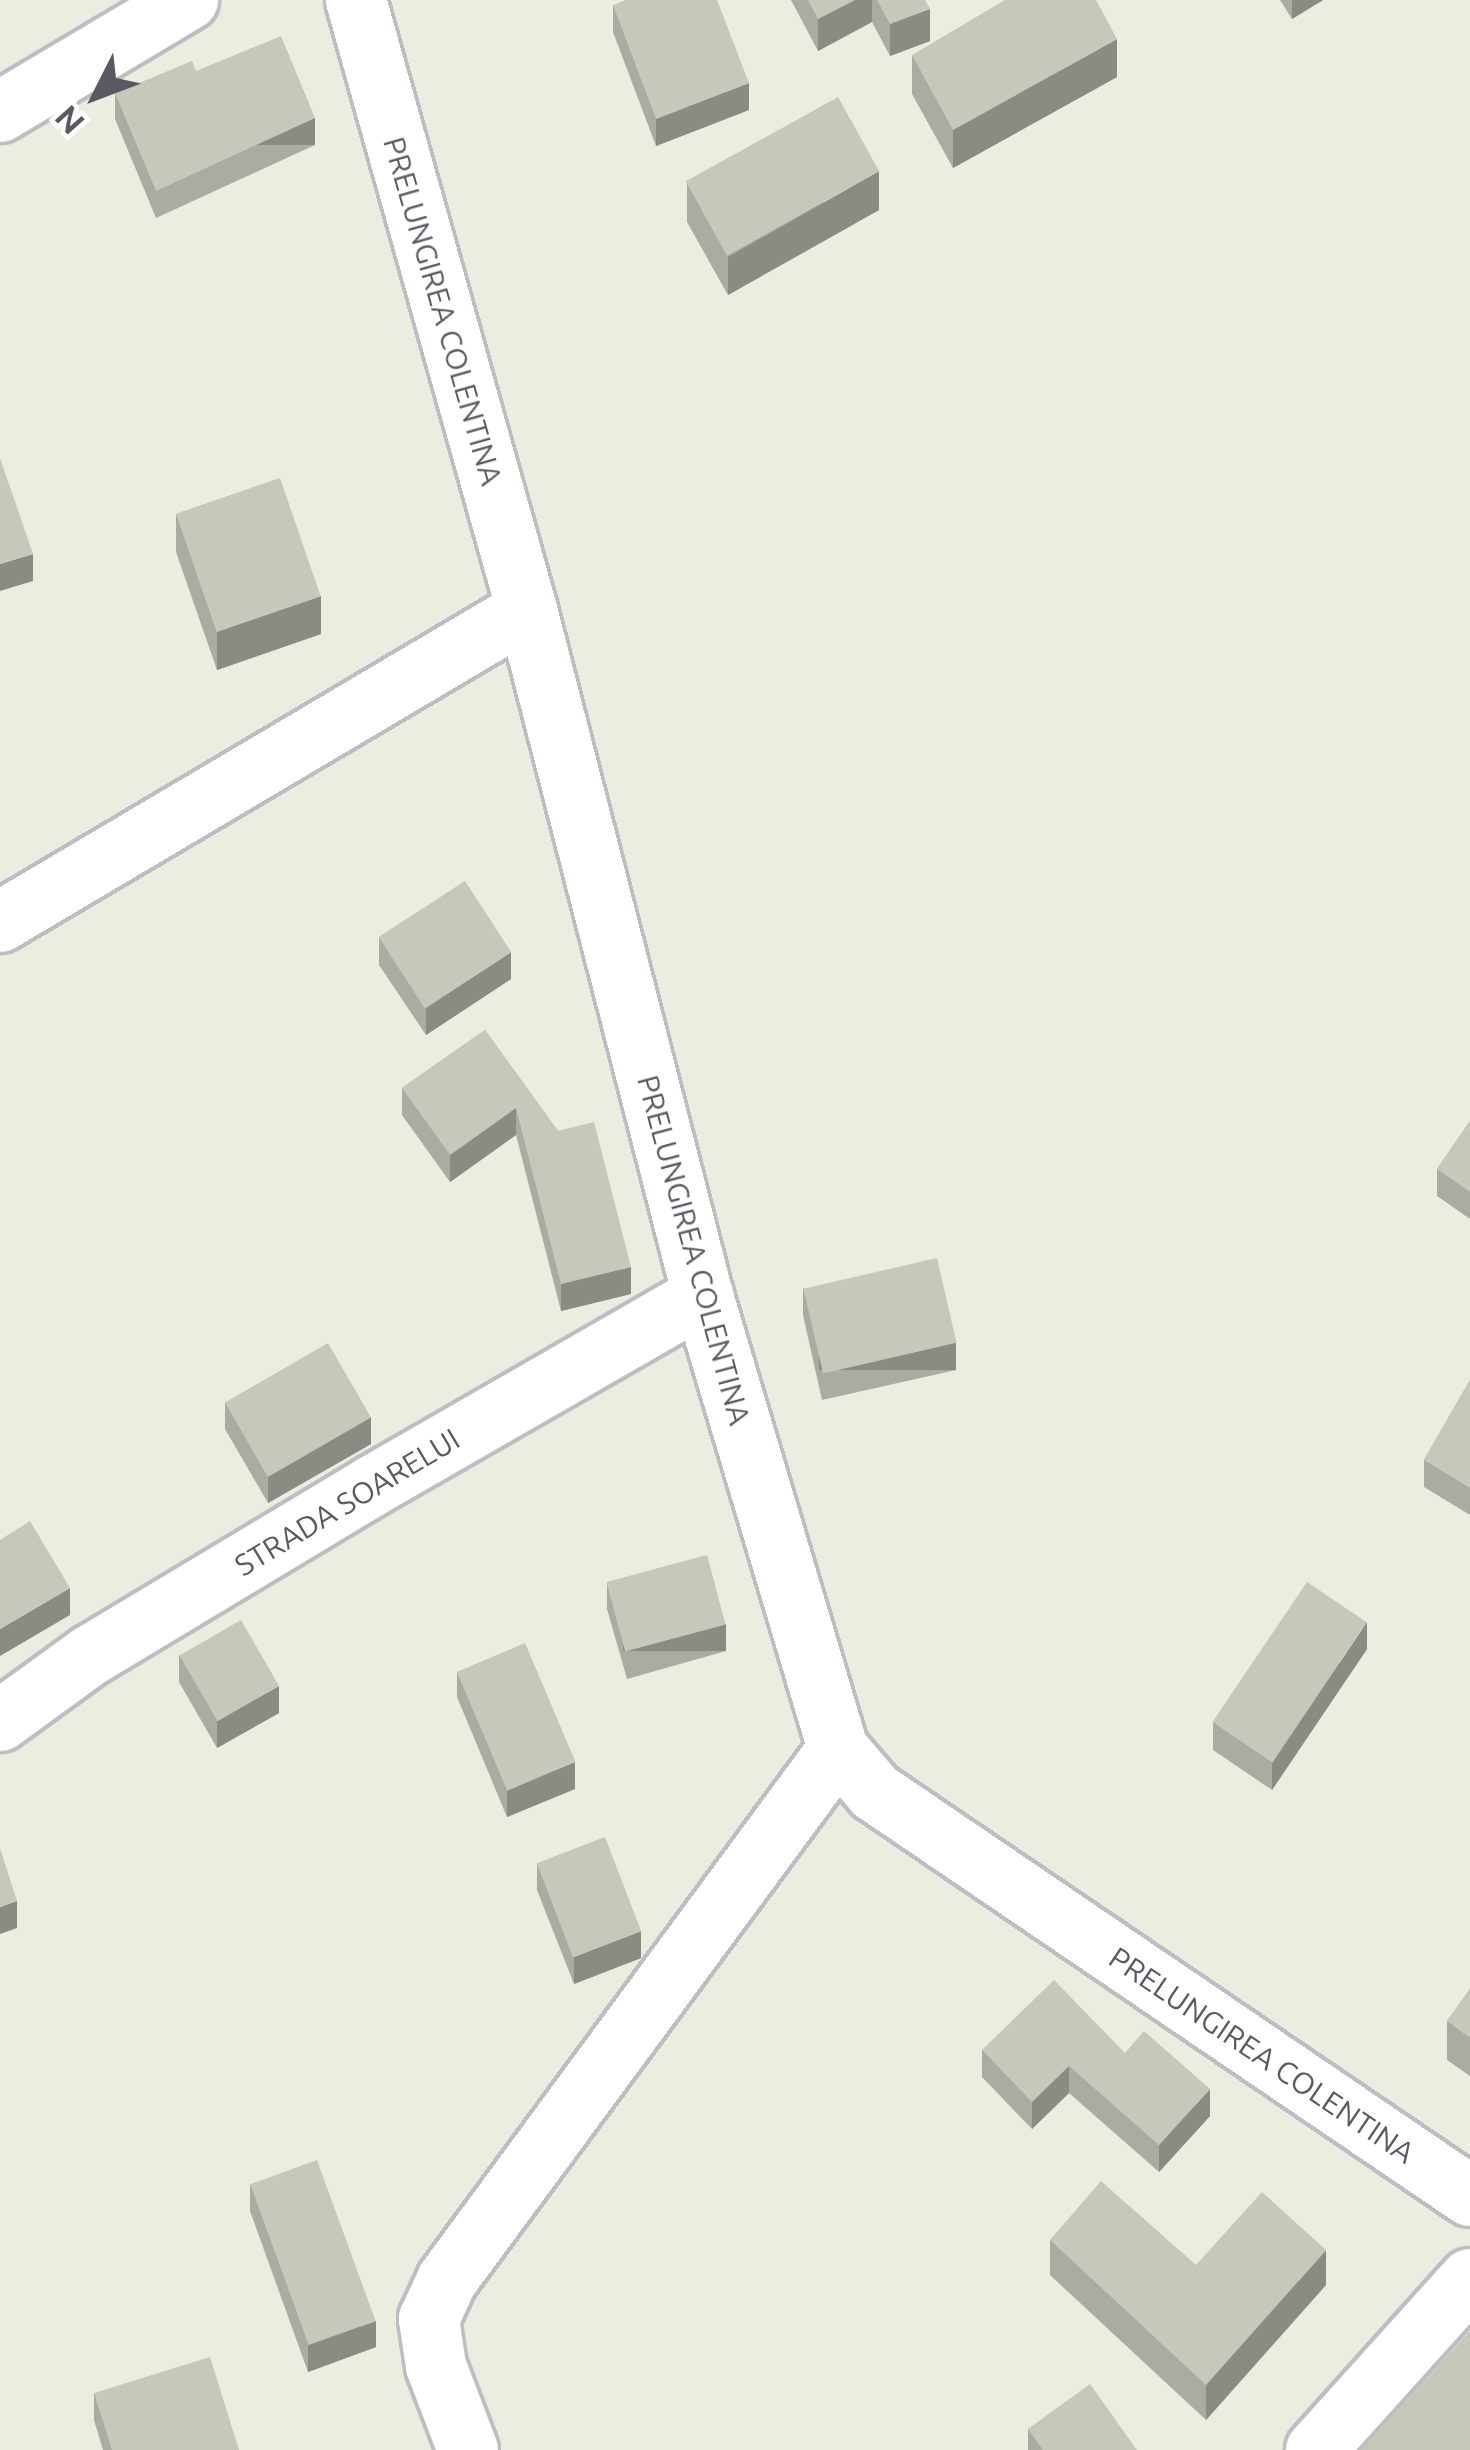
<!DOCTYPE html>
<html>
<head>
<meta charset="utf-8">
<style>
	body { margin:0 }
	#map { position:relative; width:1470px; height:2450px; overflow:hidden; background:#ecece0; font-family:Ubuntu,sans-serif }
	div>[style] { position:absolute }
	.roads { filter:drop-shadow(3px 0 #bdbdc4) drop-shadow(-3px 0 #bdbdc4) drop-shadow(0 3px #bdbdc4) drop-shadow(0 -3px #bdbdc4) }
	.minor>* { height:60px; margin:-30px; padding:0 30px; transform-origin:30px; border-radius:30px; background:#fff }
	.wall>* { inset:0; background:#ababa2 }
	.shaded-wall>* { inset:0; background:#8b8b84; transform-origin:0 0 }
	.building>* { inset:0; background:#c7c7bc; transform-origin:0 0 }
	span { translate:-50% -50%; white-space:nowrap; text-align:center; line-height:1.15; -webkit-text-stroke:10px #fff; paint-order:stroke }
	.street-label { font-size:30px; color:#595a61 }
	.north { position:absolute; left:36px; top:36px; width:120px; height:120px; -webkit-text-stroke:9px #fff; paint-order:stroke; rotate:228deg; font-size:33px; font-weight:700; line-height:48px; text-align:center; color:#595a61 }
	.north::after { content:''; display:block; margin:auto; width:42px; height:54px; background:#595a61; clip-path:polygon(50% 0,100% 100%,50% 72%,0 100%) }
</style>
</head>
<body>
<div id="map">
	<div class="roads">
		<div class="minor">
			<div style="left:356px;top:0;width:634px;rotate:74.34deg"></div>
			<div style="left:527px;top:610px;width:708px;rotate:75.61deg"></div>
			<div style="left:703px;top:1296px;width:473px;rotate:73.4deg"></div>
			<div style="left:838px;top:1749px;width:57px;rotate:49.3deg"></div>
			<div style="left:875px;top:1792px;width:719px;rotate:34.18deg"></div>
			<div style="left:0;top:112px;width:219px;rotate:-30.8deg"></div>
			<div style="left:0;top:922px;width:612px;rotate:-30.63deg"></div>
			<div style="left:0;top:1721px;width:112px;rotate:-36deg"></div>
			<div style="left:91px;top:1655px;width:328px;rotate:-31deg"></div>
			<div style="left:372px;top:1486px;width:382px;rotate:-29.9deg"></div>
			<div style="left:468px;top:2450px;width:90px;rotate:-110.9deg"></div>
			<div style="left:436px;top:2366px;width:48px;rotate:-98.5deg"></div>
			<div style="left:429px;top:2319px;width:43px;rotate:-65.2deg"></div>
			<div style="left:447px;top:2280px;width:659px;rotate:-53.63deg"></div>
			<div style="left:1316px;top:2450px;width:230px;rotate:-48deg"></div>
		</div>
	</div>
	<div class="wall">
		<div style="clip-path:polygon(791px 0,925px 0,930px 41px,890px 56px,872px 22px,818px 51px)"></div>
		<div style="clip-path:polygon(1280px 0,1323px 0,1292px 19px)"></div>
		<div style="clip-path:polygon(613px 5px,749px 110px,656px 146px,613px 32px)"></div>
		<div style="clip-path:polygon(912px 55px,1117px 77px,953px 168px,912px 94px)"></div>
		<div style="clip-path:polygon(196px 71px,315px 145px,156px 218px,115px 119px,115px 93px)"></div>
		<div style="clip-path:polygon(687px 183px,879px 210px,728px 295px,687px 222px)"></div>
		<div style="clip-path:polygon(176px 514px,321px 634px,217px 670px,176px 552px)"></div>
		<div style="clip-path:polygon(379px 938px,511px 979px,426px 1035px,379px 965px)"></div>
		<div style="clip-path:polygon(485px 1030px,558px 1131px,631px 1294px,561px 1311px,516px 1135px,450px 1182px,402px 1115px,402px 1088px)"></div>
		<div style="clip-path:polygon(1470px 1121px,1470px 1219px,1437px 1196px,1437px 1169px)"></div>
		<div style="clip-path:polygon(803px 1288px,956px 1370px,822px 1400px,803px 1315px)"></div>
		<div style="clip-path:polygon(1470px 1380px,1470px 1515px,1424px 1487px,1424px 1460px)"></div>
		<div style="clip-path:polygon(225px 1402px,371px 1444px,268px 1503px,225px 1429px)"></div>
		<div style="clip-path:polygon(607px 1583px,726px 1651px,627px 1679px,607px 1609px)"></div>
		<div style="clip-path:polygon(1367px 1649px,1272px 1790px,1213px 1750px,1213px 1723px)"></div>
		<div style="clip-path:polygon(179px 1655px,279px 1713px,217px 1748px,179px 1682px)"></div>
		<div style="clip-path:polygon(457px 1671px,575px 1789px,507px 1817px,457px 1697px)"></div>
		<div style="clip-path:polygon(537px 1863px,641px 1958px,574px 1984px,537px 1890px)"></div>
		<div style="clip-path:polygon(1470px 1989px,1470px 2076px,1447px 2060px,1447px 2021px)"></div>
		<div style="clip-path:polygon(982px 2050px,1125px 2053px,1210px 2116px,1159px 2172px,1069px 2093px,1032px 2129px,982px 2077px)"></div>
		<div style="clip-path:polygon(250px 2184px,376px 2347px,308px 2372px,250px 2211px)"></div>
		<div style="clip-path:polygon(1050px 2240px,1196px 2265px,1326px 2285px,1206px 2420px,1050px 2275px)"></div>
		<div style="clip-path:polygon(94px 2393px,239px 2450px,103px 2450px,94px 2420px)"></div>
		<div style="clip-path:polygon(1028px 2429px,1137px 2450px,1028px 2450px)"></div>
	</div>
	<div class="shaded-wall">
		<div style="clip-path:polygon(855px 0,872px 0,872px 22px,818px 51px,818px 19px)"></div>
		<div style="clip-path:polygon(1292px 0,1323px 0,1292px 19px)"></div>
		<div style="clip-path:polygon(930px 9px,930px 41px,890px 56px,890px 24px)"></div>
		<div style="clip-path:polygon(1117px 39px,1117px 77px,953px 168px,953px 130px)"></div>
		<div style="clip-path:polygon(749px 83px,749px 110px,656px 146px,656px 119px)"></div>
		<div style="left:315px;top:118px;width:27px;height:175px;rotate:90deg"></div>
		<div style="clip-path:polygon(879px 171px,879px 210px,728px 295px,728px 257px)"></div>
		<div style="clip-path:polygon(33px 554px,33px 581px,0 591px,0 564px)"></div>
		<div style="clip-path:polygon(321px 596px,321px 634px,217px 670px,217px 632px)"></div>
		<div style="clip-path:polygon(511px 952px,511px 979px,426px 1035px,426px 1008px)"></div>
		<div style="clip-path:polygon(516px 1108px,516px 1135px,450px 1182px,450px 1155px)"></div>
		<div style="clip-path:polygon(631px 1267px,631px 1294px,561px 1311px,561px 1284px)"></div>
		<div style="left:956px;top:1343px;width:27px;height:137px;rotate:90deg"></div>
		<div style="clip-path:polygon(371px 1417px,371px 1444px,268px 1503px,268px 1476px)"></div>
		<div style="clip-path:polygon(70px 1588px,70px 1615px,0 1656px,0 1629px)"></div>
		<div style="clip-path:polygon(1367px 1622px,1367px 1649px,1272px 1790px,1272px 1764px)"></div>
		<div style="left:726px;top:1624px;width:27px;height:103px;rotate:90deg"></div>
		<div style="clip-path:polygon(279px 1686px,279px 1713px,217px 1748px,217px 1721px)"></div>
		<div style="clip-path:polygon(575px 1762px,575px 1789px,507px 1817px,507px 1790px)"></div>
		<div style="clip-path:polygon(17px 1901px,17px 1928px,0 1934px,0 1907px)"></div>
		<div style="clip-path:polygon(641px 1931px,641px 1958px,574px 1984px,574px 1957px)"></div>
		<div style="clip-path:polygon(1069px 2066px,1069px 2093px,1032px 2129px,1032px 2102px)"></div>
		<div style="clip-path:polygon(1210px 2089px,1210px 2116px,1159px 2172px,1159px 2145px)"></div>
		<div style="clip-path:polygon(1326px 2250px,1326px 2285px,1206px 2420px,1206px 2385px)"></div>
		<div style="clip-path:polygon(376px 2321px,376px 2347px,308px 2372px,308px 2345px)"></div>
	</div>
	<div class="building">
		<div style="clip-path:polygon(626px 0,717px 0,749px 83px,656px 119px,613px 5px)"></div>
		<div style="clip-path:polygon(808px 0,855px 0,818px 19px)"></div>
		<div style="clip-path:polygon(877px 0,925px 0,930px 9px,890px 24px)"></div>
		<div style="clip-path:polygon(1005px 0,1096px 0,1117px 39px,953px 130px,912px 55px)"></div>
		<div style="clip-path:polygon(281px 36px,315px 118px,156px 191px,115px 93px,192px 61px,196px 71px)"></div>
		<div style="left:838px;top:97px;width:85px;height:174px;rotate:61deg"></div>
		<div style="clip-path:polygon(0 458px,33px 554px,0 564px)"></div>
		<div style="left:280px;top:478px;width:125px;height:110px;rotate:71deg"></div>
		<div style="left:465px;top:881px;width:85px;height:103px;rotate:57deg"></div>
		<div style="clip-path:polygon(485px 1030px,558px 1131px,594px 1122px,631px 1267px,561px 1284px,516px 1108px,450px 1155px,402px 1088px)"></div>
		<div style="clip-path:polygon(1470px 1121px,1470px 1192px,1437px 1169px)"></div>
		<div style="left:937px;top:1258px;width:87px;height:137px;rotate:77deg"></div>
		<div style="left:328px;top:1343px;width:86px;height:119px;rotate:60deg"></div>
		<div style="clip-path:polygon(1470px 1380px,1470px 1488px,1424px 1460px)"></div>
		<div style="clip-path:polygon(30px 1521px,70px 1588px,0 1629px,0 1540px)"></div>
		<div style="left:707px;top:1555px;width:72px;height:104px;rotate:75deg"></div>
		<div style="left:1307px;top:1582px;width:72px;height:169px;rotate:34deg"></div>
		<div style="left:241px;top:1620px;width:76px;height:71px;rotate:60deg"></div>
		<div style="left:525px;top:1643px;width:129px;height:74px;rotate:67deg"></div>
		<div style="left:605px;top:1837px;width:101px;height:73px;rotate:69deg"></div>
		<div style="clip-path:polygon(0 1848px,17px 1901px,0 1907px)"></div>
		<div style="clip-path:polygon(1054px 1980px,1125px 2053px,1144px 2031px,1210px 2089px,1159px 2145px,1069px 2066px,1032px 2102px,982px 2050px)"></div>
		<div style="clip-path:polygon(1470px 1989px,1470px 2038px,1447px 2021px)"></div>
		<div style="left:317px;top:2160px;width:171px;height:71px;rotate:70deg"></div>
		<div style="clip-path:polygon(1101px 2181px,1196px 2265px,1262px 2192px,1326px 2250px,1206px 2385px,1050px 2240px)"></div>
		<div style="clip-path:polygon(1470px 2331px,1470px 2450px,1361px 2450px)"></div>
		<div style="clip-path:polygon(210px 2357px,239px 2450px,112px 2450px,94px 2393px)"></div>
		<div style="clip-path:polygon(1090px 2384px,1137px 2450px,1043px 2450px,1028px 2429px)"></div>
	</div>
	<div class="street-label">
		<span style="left:443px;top:311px;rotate:74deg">PRELUNGIREA COLENTINA</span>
		<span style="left:694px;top:1250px;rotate:75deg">PRELUNGIREA COLENTINA</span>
		<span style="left:347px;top:1502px;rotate:-31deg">STRADA SOARELUI</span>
		<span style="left:1262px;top:2055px;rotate:34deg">PRELUNGIREA COLENTINA</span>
	</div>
	<div class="north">N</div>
</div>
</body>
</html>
